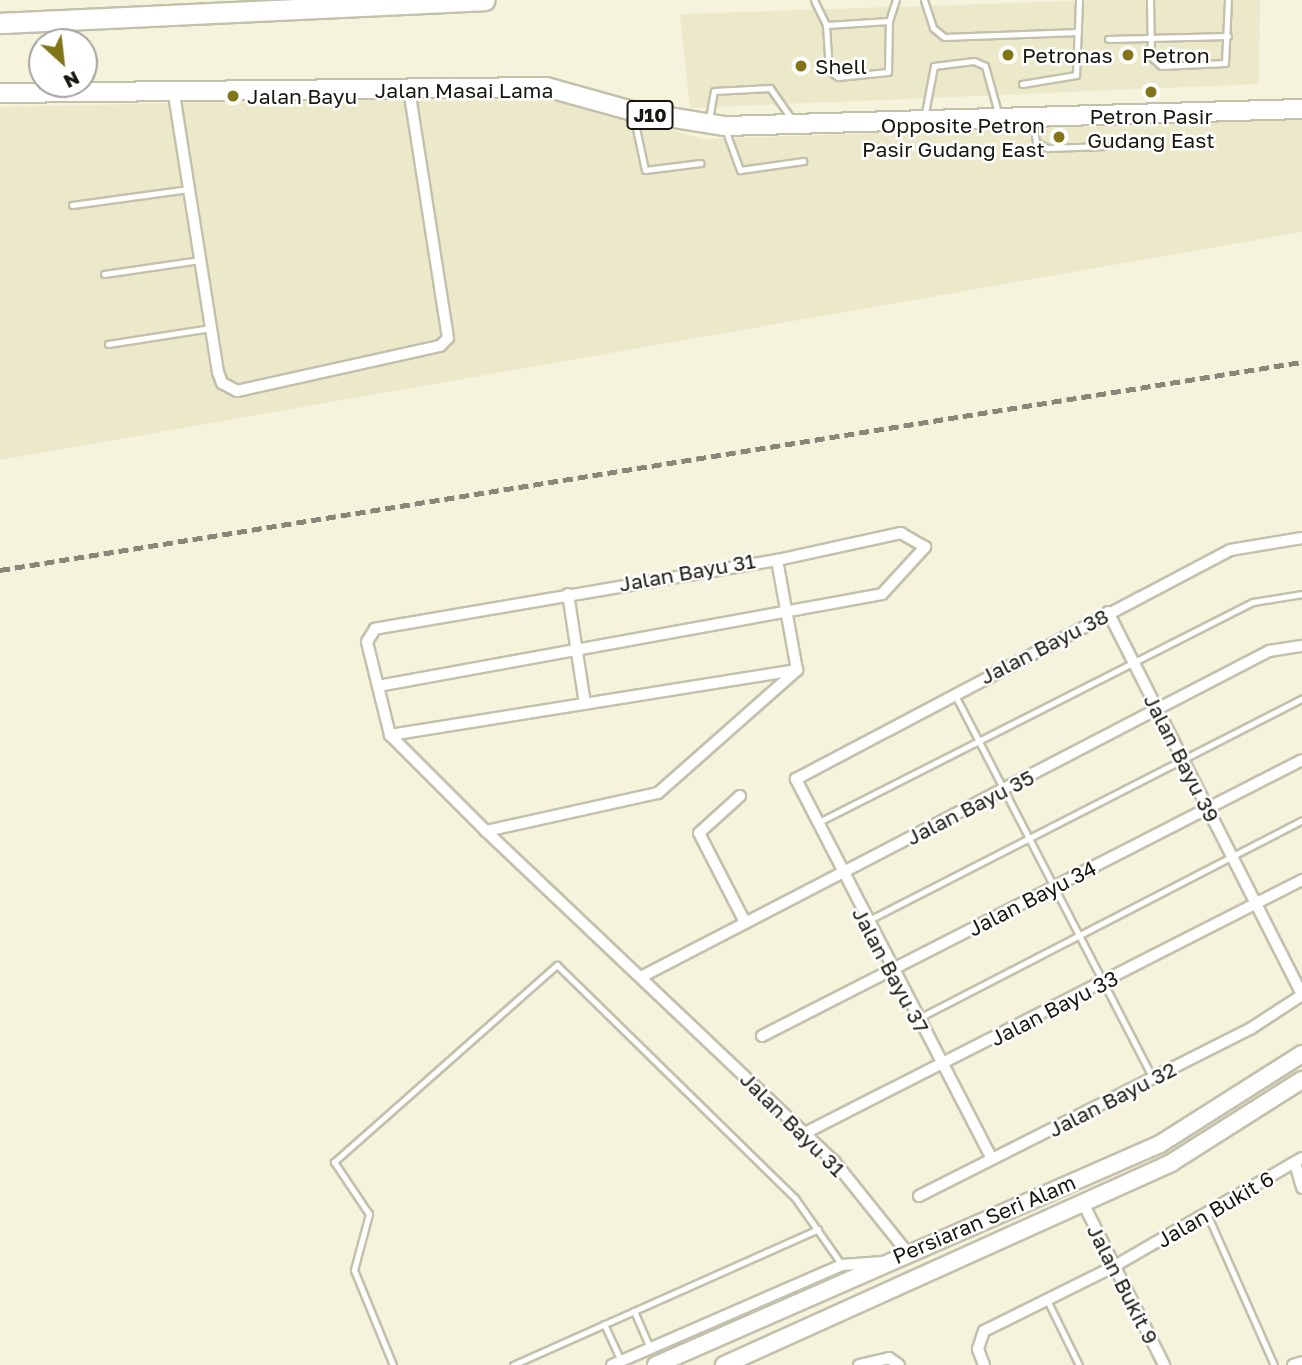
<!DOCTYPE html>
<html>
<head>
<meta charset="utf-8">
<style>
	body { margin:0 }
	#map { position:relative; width:1302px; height:1365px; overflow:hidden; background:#f6f3dd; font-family:"Golos Text",sans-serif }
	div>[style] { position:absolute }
	.built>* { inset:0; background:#ece9cb }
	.roads { filter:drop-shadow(2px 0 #c3c0ab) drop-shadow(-2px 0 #c3c0ab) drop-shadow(0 2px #c3c0ab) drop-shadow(0 -2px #c3c0ab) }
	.service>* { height:5px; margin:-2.5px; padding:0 2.5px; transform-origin:2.5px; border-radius:2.5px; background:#fff }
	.minor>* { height:10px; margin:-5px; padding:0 5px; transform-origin:5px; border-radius:5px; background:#fff }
	.secondary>* { height:16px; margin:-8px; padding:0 8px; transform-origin:8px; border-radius:8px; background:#fff }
	.primary>* { height:18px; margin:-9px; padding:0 9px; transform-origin:9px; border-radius:9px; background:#fff }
	.trunk>* { height:19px; margin:-9.5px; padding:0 9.5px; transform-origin:9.5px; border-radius:9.5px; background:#fff }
	.rail>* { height:4.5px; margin-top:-2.25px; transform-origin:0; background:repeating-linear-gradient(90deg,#898778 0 10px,transparent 0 15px) }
	.dots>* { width:19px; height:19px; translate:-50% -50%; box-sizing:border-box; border:4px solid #fff; border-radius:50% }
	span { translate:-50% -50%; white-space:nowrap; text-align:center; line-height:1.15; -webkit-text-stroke:5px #fff; paint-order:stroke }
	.shield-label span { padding:2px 5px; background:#fff; border:2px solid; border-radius:5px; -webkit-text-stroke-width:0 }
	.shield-label { font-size:19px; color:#18170f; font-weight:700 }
	.poi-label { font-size:21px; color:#18170f }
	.left { translate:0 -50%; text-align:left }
	.right { translate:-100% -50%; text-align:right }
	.street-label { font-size:21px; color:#18170f }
	.north { position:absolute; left:28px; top:28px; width:70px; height:70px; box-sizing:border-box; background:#fff; border:2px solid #a3a29f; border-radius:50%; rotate:153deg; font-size:19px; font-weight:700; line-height:28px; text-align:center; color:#18170f }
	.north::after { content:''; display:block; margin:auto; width:24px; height:32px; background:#817518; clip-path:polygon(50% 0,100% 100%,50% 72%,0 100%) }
</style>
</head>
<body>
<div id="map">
	<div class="built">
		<div style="clip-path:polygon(1101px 0,1260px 0,1259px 84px,690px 108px,680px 14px)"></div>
		<div style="clip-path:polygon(520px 95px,562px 99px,702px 139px,1302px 118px,1302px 232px,0 460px,0 107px)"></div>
	</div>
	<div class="roads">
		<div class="service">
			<div style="left:814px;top:0;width:28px;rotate:64deg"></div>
			<div style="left:826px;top:25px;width:46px;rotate:86.3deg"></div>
			<div style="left:829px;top:71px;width:11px;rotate:34deg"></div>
			<div style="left:838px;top:77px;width:50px;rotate:-5.7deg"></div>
			<div style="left:888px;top:72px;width:51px;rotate:-88.9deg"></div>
			<div style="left:889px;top:21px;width:22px;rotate:-72deg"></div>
			<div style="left:924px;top:0;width:29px;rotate:72deg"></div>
			<div style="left:933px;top:28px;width:14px;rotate:39deg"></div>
			<div style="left:944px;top:37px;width:134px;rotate:-2.1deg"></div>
			<div style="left:1150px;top:0;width:57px;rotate:89deg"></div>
			<div style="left:1151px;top:57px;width:13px;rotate:42deg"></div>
			<div style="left:1161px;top:66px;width:64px;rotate:-2.7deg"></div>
			<div style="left:1225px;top:63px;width:63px;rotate:-87.3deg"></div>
			<div style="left:826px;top:25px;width:63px;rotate:-3.6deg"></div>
			<div style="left:1108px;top:39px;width:120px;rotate:-1.4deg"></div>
			<div style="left:1022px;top:84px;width:55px;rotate:-9.5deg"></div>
			<div style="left:1076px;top:75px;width:75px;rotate:-87.7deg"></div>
			<div style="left:633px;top:114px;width:57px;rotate:77.9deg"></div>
			<div style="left:645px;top:170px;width:56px;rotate:-7.1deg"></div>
			<div style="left:924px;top:118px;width:53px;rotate:-79.1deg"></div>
			<div style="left:934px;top:66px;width:40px;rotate:-7.1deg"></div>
			<div style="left:974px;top:61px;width:12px;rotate:24deg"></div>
			<div style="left:985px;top:66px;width:52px;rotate:74.4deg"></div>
			<div style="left:709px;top:119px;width:28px;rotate:-80deg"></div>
			<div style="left:714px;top:91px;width:56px;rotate:-3.1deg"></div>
			<div style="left:770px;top:88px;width:38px;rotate:55deg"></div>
			<div style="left:1033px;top:121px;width:21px;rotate:82deg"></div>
			<div style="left:1036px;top:142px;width:13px;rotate:29deg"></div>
			<div style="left:1047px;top:148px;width:58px;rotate:-2deg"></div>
			<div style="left:725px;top:129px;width:44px;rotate:69.9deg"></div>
			<div style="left:740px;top:170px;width:64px;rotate:-8.1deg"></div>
			<div style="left:72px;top:205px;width:118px;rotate:-7.8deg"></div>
			<div style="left:104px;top:274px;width:97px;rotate:-8.3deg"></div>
			<div style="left:108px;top:344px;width:104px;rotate:-8.8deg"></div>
			<div style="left:955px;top:695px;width:431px;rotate:62.7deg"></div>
			<div style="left:817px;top:823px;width:489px;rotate:-26.9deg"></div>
			<div style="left:1253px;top:602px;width:50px;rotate:-9.3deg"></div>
			<div style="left:869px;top:920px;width:487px;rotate:-27.1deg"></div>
			<div style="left:919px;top:1018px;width:431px;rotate:-27.3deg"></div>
			<div style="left:1207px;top:1214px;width:165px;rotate:66.1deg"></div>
			<div style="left:1047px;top:1300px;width:72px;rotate:63.8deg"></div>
			<div style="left:634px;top:1311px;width:40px;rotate:66.6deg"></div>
			<div style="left:604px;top:1324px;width:41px;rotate:65.3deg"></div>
			<div style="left:393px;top:1365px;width:103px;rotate:-112.3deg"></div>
			<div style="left:354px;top:1270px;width:58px;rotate:-75deg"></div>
			<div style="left:369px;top:1214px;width:63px;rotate:-123.9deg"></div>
			<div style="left:334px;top:1162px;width:298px;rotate:-41.5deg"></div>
			<div style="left:557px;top:965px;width:333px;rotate:44.4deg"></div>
			<div style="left:795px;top:1198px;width:82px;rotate:55deg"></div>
			<div style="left:513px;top:1365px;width:334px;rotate:-24deg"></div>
		</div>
		<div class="minor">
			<div style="left:173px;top:88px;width:288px;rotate:81deg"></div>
			<div style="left:218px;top:372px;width:12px;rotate:70deg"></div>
			<div style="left:222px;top:383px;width:17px;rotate:28deg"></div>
			<div style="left:237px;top:391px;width:208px;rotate:-12.5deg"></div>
			<div style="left:440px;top:346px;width:11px;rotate:-45deg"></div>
			<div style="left:448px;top:338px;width:252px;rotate:-98.9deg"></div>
			<div style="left:568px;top:594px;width:111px;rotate:81.2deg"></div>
			<div style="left:1108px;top:612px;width:428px;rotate:63.1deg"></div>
			<div style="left:378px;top:686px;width:512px;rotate:-10.34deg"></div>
			<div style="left:882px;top:594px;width:64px;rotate:-47.5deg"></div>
			<div style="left:925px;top:547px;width:28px;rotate:-150deg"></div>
			<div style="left:901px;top:533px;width:127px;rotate:167.7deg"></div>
			<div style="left:390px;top:735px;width:412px;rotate:-9.1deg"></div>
			<div style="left:740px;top:796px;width:55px;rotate:137.9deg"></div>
			<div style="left:699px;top:833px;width:100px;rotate:62.7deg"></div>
			<div style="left:486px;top:831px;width:176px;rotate:-12.5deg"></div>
			<div style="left:658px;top:793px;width:186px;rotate:-41.5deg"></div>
			<div style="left:797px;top:670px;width:112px;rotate:-100.3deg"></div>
			<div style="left:777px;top:560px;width:408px;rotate:170.3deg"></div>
			<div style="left:375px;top:629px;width:15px;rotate:122deg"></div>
			<div style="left:367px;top:642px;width:96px;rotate:76.1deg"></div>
			<div style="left:390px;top:735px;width:136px;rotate:45deg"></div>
			<div style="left:486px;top:831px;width:480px;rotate:43.5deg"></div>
			<div style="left:834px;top:1161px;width:117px;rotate:51.3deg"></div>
			<div style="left:641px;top:977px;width:708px;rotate:-27.43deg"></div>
			<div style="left:1269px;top:651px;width:33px;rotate:-9deg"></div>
			<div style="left:762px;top:1036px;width:606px;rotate:-27.07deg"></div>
			<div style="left:805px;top:1133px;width:558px;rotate:-26.98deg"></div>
			<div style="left:992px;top:1159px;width:428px;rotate:-117.3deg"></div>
			<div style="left:796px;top:779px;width:491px;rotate:-27.8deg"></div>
			<div style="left:1230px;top:550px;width:73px;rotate:-9.5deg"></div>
			<div style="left:1295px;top:1163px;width:26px;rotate:74deg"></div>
			<div style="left:919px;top:1196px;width:371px;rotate:-26.8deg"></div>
			<div style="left:1250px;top:1029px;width:62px;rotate:-33.2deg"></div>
			<div style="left:1083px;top:1203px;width:181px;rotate:63.4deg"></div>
			<div style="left:612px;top:1365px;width:251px;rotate:-23.5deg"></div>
			<div style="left:842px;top:1265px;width:41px;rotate:-4.2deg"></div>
			<div style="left:859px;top:1365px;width:31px;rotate:-13deg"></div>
			<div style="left:889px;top:1358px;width:12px;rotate:35deg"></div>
			<div style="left:984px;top:1365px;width:17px;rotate:-111deg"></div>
			<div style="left:978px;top:1349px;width:19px;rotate:-72deg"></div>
			<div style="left:984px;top:1331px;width:144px;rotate:-26.4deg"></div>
			<div style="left:1113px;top:1267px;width:218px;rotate:-30deg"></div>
			<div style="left:1293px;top:1365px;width:9px;rotate:-18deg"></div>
		</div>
		<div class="secondary">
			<div style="left:656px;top:1365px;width:550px;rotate:-23.68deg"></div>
			<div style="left:1160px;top:1144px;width:168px;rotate:-32.4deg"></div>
			<div style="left:724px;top:1365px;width:491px;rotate:-24.3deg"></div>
			<div style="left:1171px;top:1163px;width:155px;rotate:-32.4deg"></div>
		</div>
		<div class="primary">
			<div style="left:0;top:93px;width:546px;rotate:-0.63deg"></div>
			<div style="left:546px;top:87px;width:89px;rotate:15.6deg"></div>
			<div style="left:632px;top:111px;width:94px;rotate:9.2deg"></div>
			<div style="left:725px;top:126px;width:577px;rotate:-1.69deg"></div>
		</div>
		<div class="trunk">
			<div style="left:0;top:23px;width:485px;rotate:-2.7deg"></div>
		</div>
	</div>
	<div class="rail">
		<div style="left:0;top:570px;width:1319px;rotate:-9.08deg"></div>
	</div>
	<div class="dots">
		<div style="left:1008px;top:55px;background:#817518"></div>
		<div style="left:1128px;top:55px;background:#817518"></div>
		<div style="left:801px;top:66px;background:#817518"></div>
		<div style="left:1151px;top:92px;background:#817518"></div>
		<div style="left:233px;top:96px;background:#817518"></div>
		<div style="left:1059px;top:137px;background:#817518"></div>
	</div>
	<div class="shield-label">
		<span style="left:650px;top:115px">J10</span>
	</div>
	<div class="poi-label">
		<span class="left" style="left:1022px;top:55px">Petronas</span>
		<span class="left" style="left:1142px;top:55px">Petron</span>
		<span class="left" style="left:815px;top:66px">Shell</span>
		<span class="left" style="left:247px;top:96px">Jalan Bayu</span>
		<span style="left:1151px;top:128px">Petron Pasir<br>Gudang East</span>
		<span class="right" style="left:1045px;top:137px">Opposite Petron<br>Pasir Gudang East</span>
	</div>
	<div class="street-label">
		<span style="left:464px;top:90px">Jalan Masai Lama</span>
		<span style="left:687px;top:572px;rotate:-10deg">Jalan Bayu 31</span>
		<span style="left:1044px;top:646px;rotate:-27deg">Jalan Bayu 38</span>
		<span style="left:1182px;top:758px;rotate:63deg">Jalan Bayu 39</span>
		<span style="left:970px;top:807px;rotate:-27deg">Jalan Bayu 35</span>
		<span style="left:1032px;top:898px;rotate:-27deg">Jalan Bayu 34</span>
		<span style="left:891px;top:970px;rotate:62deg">Jalan Bayu 37</span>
		<span style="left:1054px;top:1008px;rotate:-27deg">Jalan Bayu 33</span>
		<span style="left:1112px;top:1099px;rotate:-27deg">Jalan Bayu 32</span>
		<span style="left:793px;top:1124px;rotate:45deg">Jalan Bayu 31</span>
		<span style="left:1215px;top:1209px;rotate:-30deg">Jalan Bukit 6</span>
		<span style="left:984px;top:1219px;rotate:-23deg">Persiaran Seri Alam</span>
		<span style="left:1123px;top:1284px;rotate:63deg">Jalan Bukit 9</span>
	</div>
	<div class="north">N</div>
</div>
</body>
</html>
